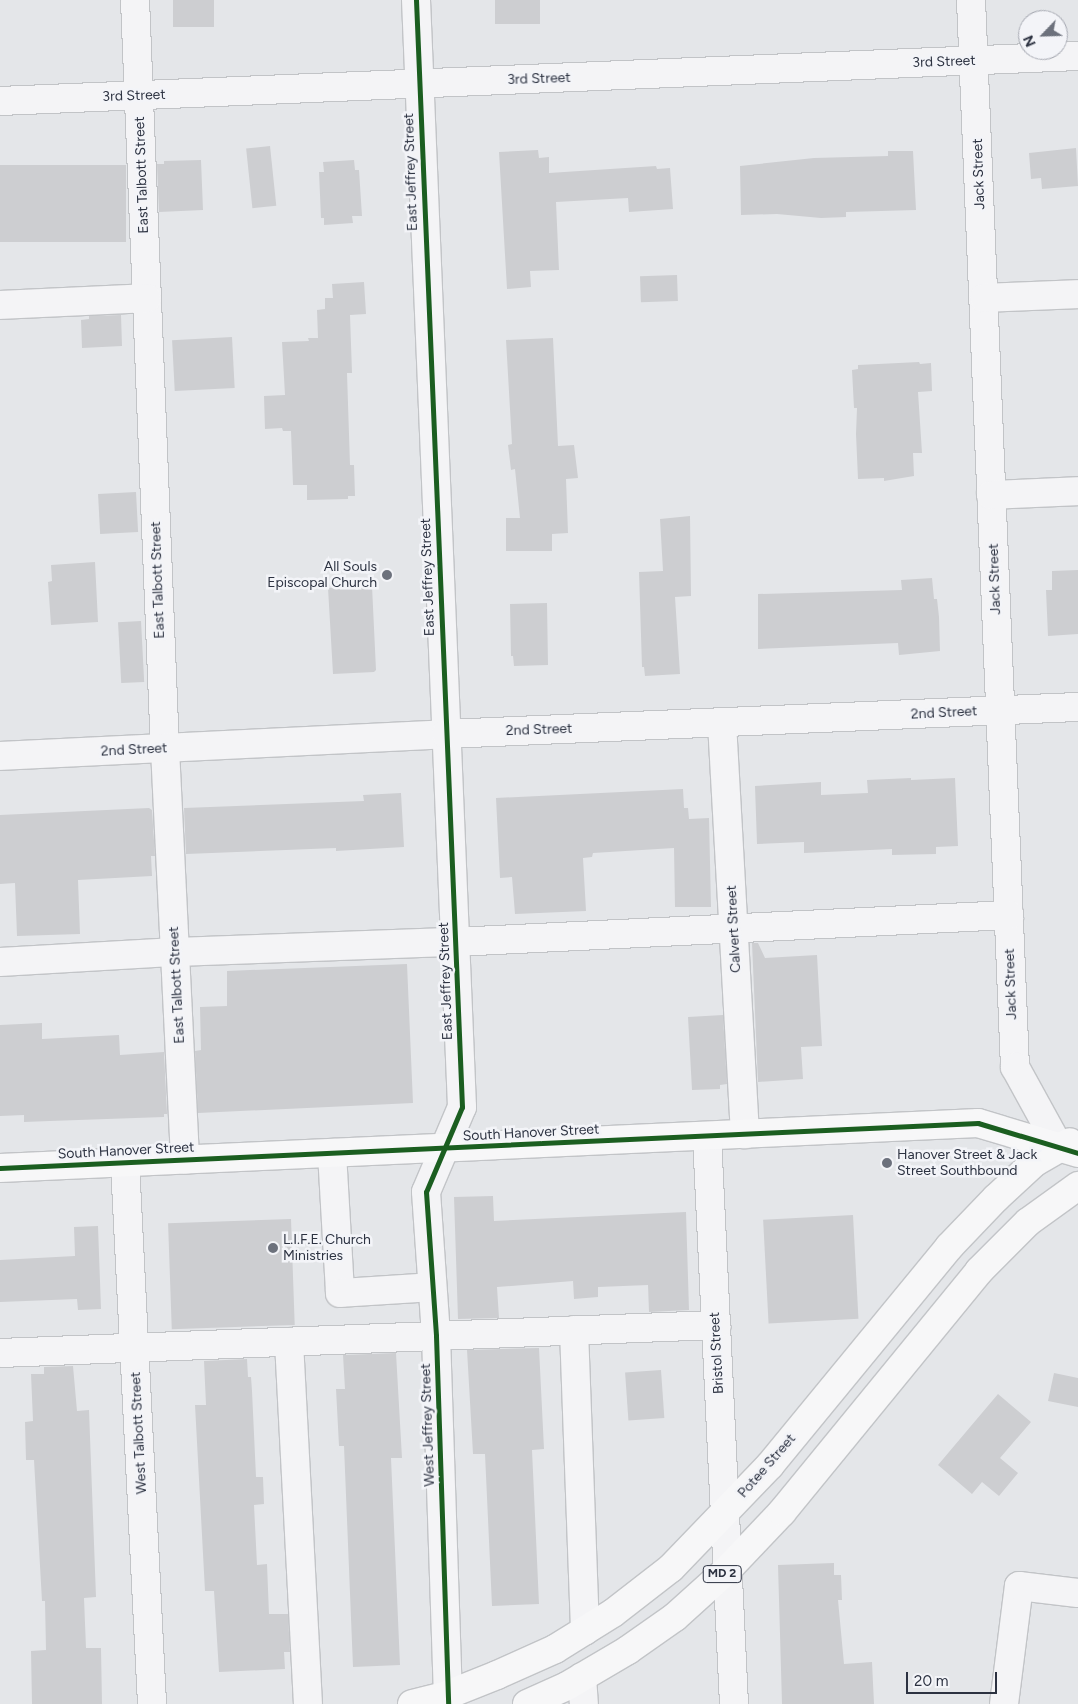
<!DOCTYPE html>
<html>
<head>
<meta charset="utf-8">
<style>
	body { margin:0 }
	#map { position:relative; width:1078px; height:1704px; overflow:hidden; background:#e4e6e9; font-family:Figtree,sans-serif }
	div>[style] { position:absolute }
	.building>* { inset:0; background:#cdced1; transform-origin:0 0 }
	.roads { filter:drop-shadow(1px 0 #c2c4c7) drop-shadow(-1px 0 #c2c4c7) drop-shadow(0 1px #c2c4c7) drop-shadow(0 -1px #c2c4c7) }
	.minor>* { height:28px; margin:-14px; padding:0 14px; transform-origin:14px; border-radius:14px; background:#f4f4f6 }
	.major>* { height:28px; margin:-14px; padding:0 14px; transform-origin:14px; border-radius:14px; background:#f7f7f8 }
	.cycleway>* { height:5px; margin:-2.5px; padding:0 2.5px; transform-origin:2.5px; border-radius:2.5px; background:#1b5e20 }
	.dots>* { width:14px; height:14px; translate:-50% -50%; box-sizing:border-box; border:2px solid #f3f4f8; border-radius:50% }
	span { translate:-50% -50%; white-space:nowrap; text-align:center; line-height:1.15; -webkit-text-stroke:5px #f3f4f8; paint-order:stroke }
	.shield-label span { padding:1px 4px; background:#f3f4f8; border:1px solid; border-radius:4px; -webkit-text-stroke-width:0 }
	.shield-label { font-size:12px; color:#2c3241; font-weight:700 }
	.street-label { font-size:14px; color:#2c3241 }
	.poi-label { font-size:14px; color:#2c3241 }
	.right { translate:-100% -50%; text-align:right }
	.left { translate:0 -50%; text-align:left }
	.north { position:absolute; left:1018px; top:10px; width:50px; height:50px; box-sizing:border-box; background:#f3f4f8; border:1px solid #a3a6af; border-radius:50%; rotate:246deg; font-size:14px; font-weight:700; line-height:20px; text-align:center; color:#2c3241 }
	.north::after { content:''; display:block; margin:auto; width:18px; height:22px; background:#6c717c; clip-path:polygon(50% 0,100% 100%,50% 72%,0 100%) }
	.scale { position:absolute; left:906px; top:1672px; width:91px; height:22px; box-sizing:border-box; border:2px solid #2c3241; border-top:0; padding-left:6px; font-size:15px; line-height:18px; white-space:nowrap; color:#2c3241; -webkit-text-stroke:4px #f3f4f8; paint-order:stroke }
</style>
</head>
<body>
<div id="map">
	<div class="building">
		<div style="left:173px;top:0;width:41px;height:27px"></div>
		<div style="left:495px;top:0;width:45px;height:24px"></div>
		<div style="left:270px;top:146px;width:60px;height:24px;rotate:84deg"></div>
		<div style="clip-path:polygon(1076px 148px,1078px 186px,1042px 189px,1041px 178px,1031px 179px,1029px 153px)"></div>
		<div style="clip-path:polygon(538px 150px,539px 158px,549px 157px,549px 173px,656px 166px,657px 169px,670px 168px,673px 209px,629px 212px,628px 198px,556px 202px,559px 270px,530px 271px,531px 287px,507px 289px,499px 152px)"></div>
		<div style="clip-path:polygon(888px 151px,913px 151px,916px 210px,846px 212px,846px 217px,821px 218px,777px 214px,741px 215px,740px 166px,814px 158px,888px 156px)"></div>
		<div style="clip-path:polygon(201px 160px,203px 210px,159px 212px,157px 164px,164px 164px,164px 161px)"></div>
		<div style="clip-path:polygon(354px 160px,355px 170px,359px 170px,362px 216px,352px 216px,353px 223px,324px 225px,324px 218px,321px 218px,319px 172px,324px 172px,323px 162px)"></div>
		<div style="left:126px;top:165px;width:77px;height:126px;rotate:90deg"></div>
		<div style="left:677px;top:275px;width:26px;height:37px;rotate:88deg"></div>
		<div style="clip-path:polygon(364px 282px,366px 314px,350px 315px,352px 373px,347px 373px,350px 465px,354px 465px,355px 496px,348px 496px,348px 499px,307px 500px,307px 485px,293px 485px,291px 431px,283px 431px,282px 428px,265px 429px,264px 396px,285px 395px,282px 342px,309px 341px,308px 338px,318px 338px,317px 310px,325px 309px,325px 298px,333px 298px,332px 284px)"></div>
		<div style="clip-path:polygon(121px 315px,122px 346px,82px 348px,81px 320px,89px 319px,89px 316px)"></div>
		<div style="left:232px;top:337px;width:51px;height:60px;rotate:87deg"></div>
		<div style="clip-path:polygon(553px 338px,558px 446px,574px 445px,578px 478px,566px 479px,568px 533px,552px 534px,552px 551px,506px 551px,506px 518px,520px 518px,515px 469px,511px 470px,508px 445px,512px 444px,506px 340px)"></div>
		<div style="clip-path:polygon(919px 362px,920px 364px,931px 363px,932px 391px,918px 392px,922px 453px,913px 453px,914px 476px,884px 481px,884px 478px,858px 479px,856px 434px,857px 408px,854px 408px,852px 370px,858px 369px,858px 365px)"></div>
		<div style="left:136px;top:492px;width:40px;height:38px;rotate:87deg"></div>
		<div style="clip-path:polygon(690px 516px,691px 596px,675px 597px,680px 674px,645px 676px,644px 667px,642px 667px,639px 572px,663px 571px,660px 519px)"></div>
		<div style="clip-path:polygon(95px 562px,98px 622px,51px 625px,48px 582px,52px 581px,51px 565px)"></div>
		<div style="clip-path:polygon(1078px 570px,1078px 634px,1048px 636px,1046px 590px,1052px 590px,1052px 571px)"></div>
		<div style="clip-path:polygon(932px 578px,934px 599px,937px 599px,939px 617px,940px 651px,899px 655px,898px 643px,758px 649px,758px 594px,902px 590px,901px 580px)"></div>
		<div style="clip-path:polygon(361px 580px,362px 586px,372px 586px,376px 670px,374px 672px,333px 674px,328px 588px,338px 587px,338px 581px)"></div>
		<div style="clip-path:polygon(547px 603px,548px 665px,514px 666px,513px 656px,511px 656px,510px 604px)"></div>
		<div style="left:141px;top:621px;width:61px;height:23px;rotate:87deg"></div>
		<div style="clip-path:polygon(911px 778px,911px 780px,955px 778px,958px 846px,936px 847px,936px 854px,892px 855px,892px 849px,804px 853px,804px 842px,757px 844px,755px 786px,821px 782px,821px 795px,868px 793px,867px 780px)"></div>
		<div style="clip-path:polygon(683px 789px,684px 808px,688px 808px,689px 819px,709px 818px,711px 907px,675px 907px,674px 848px,593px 853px,592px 857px,583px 858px,586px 911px,515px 914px,512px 877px,500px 878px,496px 798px)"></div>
		<div style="clip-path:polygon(401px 793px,404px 847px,336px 851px,336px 848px,186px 854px,184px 808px,364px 801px,363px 795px)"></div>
		<div style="clip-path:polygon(149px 808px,152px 810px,155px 856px,151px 856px,152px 876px,78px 880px,80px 934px,17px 936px,15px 883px,0 884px,0 815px)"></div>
		<div style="clip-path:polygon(752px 943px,758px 943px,765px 958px,817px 955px,822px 1046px,801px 1047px,803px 1079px,758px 1082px)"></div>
		<div style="clip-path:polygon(407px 964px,413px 1103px,198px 1113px,195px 1051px,201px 1050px,200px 1007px,227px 1006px,227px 971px)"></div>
		<div style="clip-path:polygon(723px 1015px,727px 1084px,720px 1085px,720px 1089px,692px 1090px,688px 1017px)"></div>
		<div style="clip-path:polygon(42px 1023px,42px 1039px,119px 1035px,120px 1055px,164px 1052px,167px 1114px,164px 1114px,164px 1117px,50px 1121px,24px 1122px,24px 1115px,0 1116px,0 1025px)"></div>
		<div style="clip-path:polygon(493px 1196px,494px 1221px,686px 1212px,689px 1310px,649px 1312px,648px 1285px,598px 1287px,598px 1297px,574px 1299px,573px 1281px,497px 1287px,499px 1318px,458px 1319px,454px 1197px)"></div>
		<div style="left:853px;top:1215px;width:104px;height:90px;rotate:87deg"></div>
		<div style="left:291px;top:1219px;width:106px;height:123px;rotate:88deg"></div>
		<div style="clip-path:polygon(98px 1226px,101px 1309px,78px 1310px,77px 1299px,0 1302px,0 1260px,75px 1256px,74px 1227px)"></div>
		<div style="clip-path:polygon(539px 1348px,544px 1449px,532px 1450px,539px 1604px,492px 1606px,485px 1454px,473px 1454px,467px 1350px)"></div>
		<div style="clip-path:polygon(396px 1353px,402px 1458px,391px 1458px,400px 1665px,353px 1667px,344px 1446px,339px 1446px,336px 1389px,345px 1389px,343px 1355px)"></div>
		<div style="clip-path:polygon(247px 1359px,248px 1377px,251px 1377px,252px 1391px,256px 1477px,263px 1477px,264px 1504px,254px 1505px,257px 1565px,267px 1564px,269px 1614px,288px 1614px,290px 1652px,284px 1652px,285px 1669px,219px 1672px,214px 1591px,205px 1591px,195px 1405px,206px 1405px,204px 1361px)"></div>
		<div style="clip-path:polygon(73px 1366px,77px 1411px,89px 1410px,96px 1597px,84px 1598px,86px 1648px,101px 1648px,102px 1704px,32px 1704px,31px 1651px,46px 1650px,45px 1601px,42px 1601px,34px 1460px,26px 1460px,25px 1422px,33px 1421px,31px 1374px,44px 1374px,44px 1367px)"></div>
		<div style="left:661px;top:1370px;width:48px;height:36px;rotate:86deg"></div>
		<div style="clip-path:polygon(1054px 1373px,1078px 1378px,1078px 1407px,1048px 1401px)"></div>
		<div style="clip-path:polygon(998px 1394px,1031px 1422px,1000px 1458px,1018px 1473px,999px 1496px,982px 1482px,972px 1494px,938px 1465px)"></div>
		<div style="clip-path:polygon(834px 1563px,834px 1575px,841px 1575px,842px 1600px,838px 1600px,844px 1664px,872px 1662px,874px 1704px,782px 1704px,778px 1565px)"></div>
	</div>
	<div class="roads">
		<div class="minor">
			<div style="left:135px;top:0;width:750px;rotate:87.71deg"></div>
			<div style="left:165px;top:749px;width:411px;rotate:87.2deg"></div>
			<div style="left:416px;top:0;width:1108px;rotate:87.62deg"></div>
			<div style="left:462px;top:1107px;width:92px;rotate:113deg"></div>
			<div style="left:426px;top:1192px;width:144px;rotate:86deg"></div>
			<div style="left:436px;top:1336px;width:368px;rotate:88.1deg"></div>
			<div style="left:971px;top:0;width:1068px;rotate:87.64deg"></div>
			<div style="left:1015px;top:1067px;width:91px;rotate:61.2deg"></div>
			<div style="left:0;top:101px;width:1079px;rotate:-2.39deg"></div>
			<div style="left:984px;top:298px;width:94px;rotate:-2.4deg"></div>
			<div style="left:0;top:305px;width:147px;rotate:-2.7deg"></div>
			<div style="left:991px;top:495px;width:87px;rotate:-2.6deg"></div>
			<div style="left:722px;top:723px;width:412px;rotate:86.8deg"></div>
			<div style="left:0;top:756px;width:447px;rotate:-2.8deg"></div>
			<div style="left:446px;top:734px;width:633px;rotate:-2.45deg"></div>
			<div style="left:0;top:962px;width:176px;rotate:-3.3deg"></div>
			<div style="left:176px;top:952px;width:279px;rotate:-2.1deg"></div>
			<div style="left:455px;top:942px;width:555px;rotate:-2.79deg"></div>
			<div style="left:707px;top:1136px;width:569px;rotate:87.28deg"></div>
			<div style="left:332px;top:1153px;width:140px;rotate:86.7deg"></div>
			<div style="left:340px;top:1293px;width:92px;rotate:-3.7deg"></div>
			<div style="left:125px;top:1163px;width:542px;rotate:87.14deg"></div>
			<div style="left:574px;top:1330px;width:301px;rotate:87.9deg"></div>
			<div style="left:289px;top:1342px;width:362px;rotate:87deg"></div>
			<div style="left:0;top:1353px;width:717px;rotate:-2.24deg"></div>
			<div style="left:582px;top:1677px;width:27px;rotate:86deg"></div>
			<div style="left:1004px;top:1704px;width:119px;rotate:-82.8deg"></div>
			<div style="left:1019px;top:1586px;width:59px;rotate:6.8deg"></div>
		</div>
		<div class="major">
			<div style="left:0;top:1168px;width:979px;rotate:-2.63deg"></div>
			<div style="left:978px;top:1123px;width:104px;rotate:16.7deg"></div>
			<div style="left:412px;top:1704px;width:36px;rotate:-14deg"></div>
			<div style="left:447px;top:1695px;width:54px;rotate:-21.8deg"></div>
			<div style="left:497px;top:1675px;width:64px;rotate:-24.1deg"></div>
			<div style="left:555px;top:1649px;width:68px;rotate:-31.8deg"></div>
			<div style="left:613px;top:1613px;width:73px;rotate:-37.8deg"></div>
			<div style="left:671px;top:1568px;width:143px;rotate:-46.1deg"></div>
			<div style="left:770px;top:1465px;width:282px;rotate:-50.6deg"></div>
			<div style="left:949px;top:1247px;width:68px;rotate:-46.2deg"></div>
			<div style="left:996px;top:1198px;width:53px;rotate:-42.7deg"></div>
			<div style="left:1035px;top:1162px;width:40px;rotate:-29.7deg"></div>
			<div style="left:527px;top:1704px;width:44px;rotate:-24.2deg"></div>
			<div style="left:567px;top:1686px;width:71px;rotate:-30.5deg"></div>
			<div style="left:628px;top:1650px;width:57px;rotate:-35.1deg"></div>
			<div style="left:675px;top:1617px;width:70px;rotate:-42.1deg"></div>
			<div style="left:727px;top:1570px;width:80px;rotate:-46.5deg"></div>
			<div style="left:782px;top:1512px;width:311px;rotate:-50.7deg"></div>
			<div style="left:979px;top:1271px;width:69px;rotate:-45deg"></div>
			<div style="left:1028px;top:1222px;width:62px;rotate:-35.8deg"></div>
		</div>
	</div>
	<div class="cycleway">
		<div style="left:416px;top:0;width:1108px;rotate:87.62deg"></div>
		<div style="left:462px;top:1107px;width:92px;rotate:113deg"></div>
		<div style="left:426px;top:1192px;width:144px;rotate:86deg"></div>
		<div style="left:436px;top:1336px;width:368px;rotate:88.1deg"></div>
		<div style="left:0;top:1168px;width:979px;rotate:-2.63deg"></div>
		<div style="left:978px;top:1123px;width:104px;rotate:16.7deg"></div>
	</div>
	<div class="dots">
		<div style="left:387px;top:575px;background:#6c717c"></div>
		<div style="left:887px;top:1163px;background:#6c717c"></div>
		<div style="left:273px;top:1248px;background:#6c717c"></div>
	</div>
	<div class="shield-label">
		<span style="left:722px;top:1574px">MD 2</span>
	</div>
	<div class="street-label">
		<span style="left:944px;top:62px;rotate:-2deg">3rd Street</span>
		<span style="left:539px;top:79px;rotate:-2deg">3rd Street</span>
		<span style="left:134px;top:96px;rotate:-2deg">3rd Street</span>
		<span style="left:411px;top:172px;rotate:-92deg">East Jeffrey Street</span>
		<span style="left:979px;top:174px;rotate:-92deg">Jack Street</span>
		<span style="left:142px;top:175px;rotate:-92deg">East Talbott Street</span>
		<span style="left:428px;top:577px;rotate:-92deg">East Jeffrey Street</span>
		<span style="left:995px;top:579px;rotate:-92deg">Jack Street</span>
		<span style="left:158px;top:580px;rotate:-92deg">East Talbott Street</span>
		<span style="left:944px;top:713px;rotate:-3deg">2nd Street</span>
		<span style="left:539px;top:730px;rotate:-2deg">2nd Street</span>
		<span style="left:134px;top:750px;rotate:-3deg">2nd Street</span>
		<span style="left:734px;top:929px;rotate:-93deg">Calvert Street</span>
		<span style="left:446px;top:981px;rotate:-92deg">East Jeffrey Street</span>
		<span style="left:1011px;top:984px;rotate:-92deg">Jack Street</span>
		<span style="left:177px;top:985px;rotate:-93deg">East Talbott Street</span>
		<span style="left:531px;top:1133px;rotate:-3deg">South Hanover Street</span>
		<span style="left:126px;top:1151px;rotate:-3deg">South Hanover Street</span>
		<span style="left:717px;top:1353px;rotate:-93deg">Bristol Street</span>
		<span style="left:428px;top:1425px;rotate:-92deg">West Jeffrey Street</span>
		<span style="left:139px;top:1433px;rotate:-93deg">West Talbott Street</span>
		<span style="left:767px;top:1466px;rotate:-49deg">Potee Street</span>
	</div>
	<div class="poi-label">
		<span class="right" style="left:377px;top:575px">All Souls<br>Episcopal Church</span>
		<span class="left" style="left:897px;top:1163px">Hanover Street &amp; Jack<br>Street Southbound</span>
		<span class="left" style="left:283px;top:1248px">L.I.F.E. Church<br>Ministries</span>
	</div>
	<div class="north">N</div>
	<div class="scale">20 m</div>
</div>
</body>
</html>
